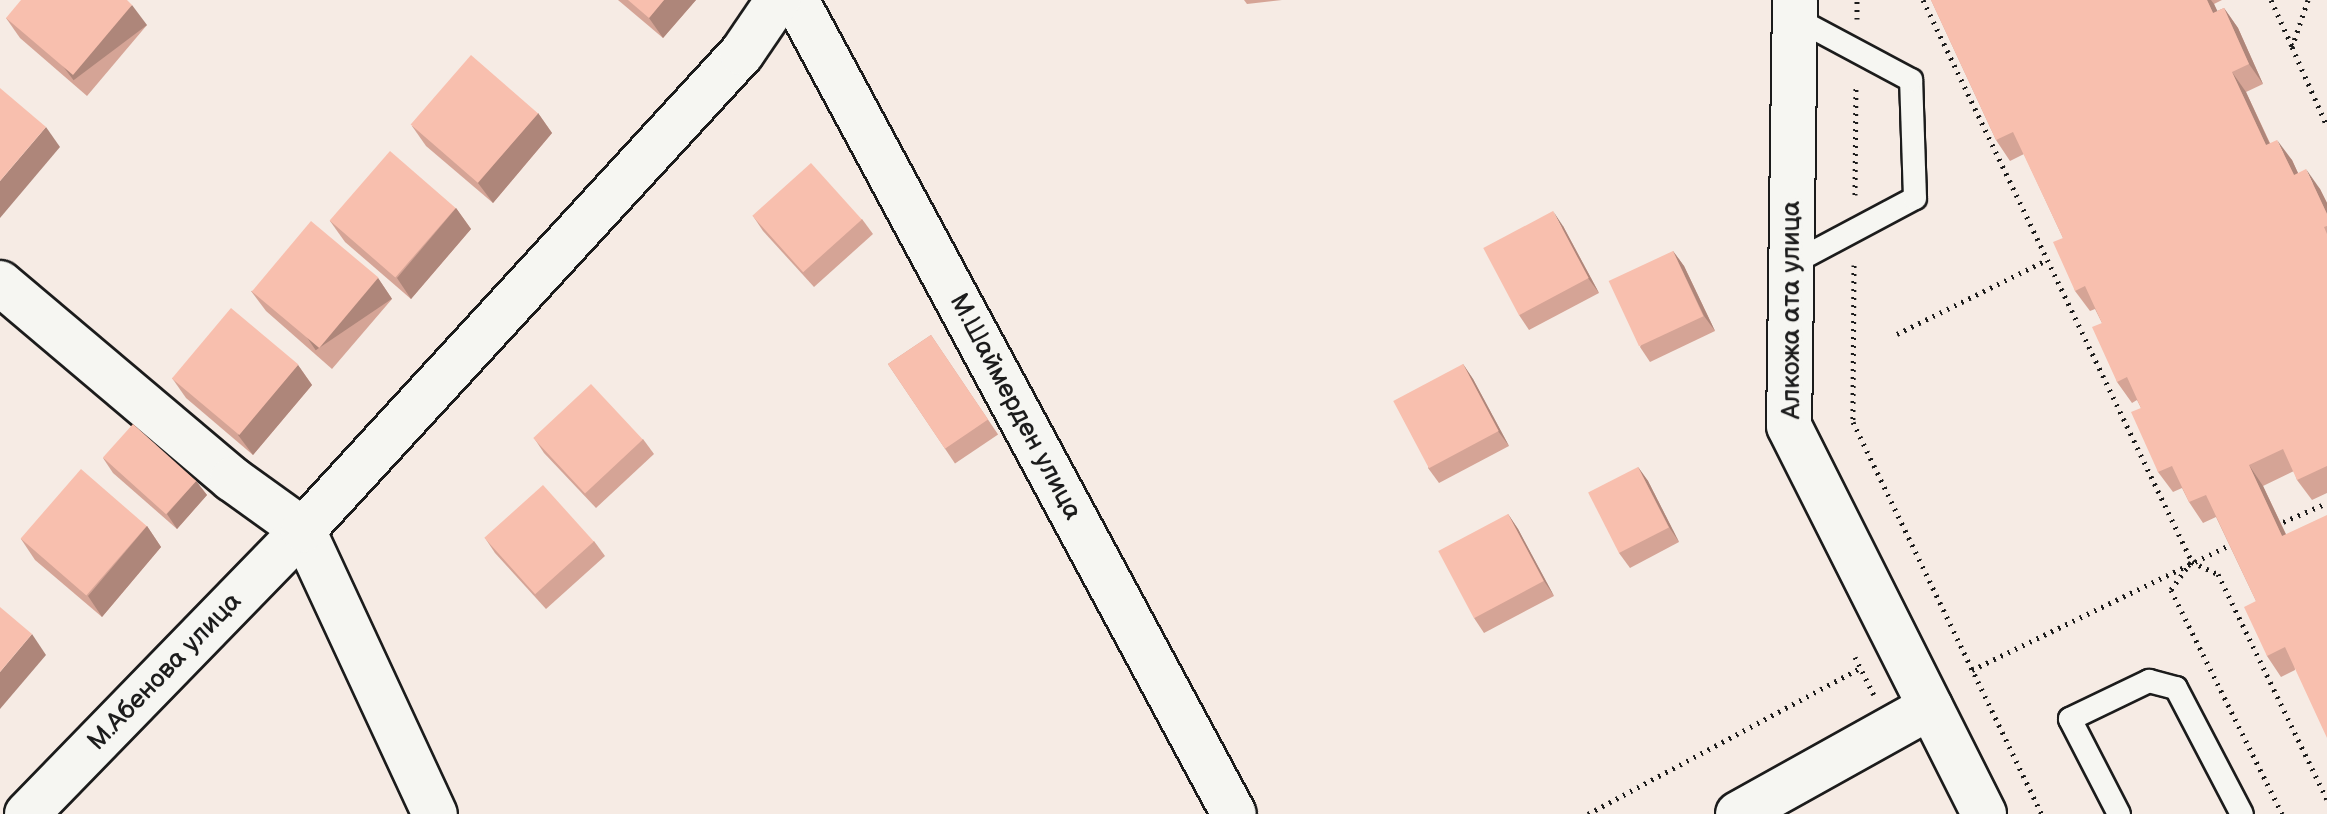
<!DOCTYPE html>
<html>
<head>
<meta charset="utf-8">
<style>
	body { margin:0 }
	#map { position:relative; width:2327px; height:814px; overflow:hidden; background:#f6ebe4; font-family:"Balsamiq Sans",sans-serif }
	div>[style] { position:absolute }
	.path>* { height:5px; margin-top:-2.5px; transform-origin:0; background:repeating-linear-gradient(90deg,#1c1c1c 0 2px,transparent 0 8px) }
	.roads { filter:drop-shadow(2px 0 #1c1c1c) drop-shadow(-2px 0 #1c1c1c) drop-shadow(0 2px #1c1c1c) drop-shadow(0 -2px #1c1c1c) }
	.lane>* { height:22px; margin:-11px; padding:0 11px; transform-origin:11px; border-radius:11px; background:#f6f6f2 }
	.street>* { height:44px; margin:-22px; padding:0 22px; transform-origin:22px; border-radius:22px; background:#f6f6f2 }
	.wall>* { inset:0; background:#d5a496; transform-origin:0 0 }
	.shaded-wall>* { inset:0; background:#ae867a; transform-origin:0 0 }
	.building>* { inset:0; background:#f8bfae; transform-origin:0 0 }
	span { translate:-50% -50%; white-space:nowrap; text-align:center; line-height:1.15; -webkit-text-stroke:6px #f6f6f2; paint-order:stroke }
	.street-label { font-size:26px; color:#1c1c1c }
</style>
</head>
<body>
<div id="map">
	<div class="path">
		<div style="left:1923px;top:0;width:623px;rotate:64.42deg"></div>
		<div style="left:2192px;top:562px;width:29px;rotate:25deg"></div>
		<div style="left:2218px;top:574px;width:250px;rotate:64.2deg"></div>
		<div style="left:2271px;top:0;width:51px;rotate:65.5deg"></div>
		<div style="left:2308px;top:0;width:50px;rotate:108.8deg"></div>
		<div style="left:2292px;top:47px;width:86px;rotate:66.1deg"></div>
		<div style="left:1857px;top:19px;width:19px;rotate:-90deg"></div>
		<div style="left:1855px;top:195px;width:110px;rotate:-89.5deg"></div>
		<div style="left:1854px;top:265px;width:157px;rotate:90.4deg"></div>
		<div style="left:1853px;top:422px;width:435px;rotate:64.3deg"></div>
		<div style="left:1897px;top:334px;width:167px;rotate:-26.3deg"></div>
		<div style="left:2276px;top:525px;width:56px;rotate:-23.3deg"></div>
		<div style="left:2191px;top:562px;width:34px;rotate:126deg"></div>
		<div style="left:2171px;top:590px;width:250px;rotate:63.6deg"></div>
		<div style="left:1855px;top:657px;width:42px;rotate:63.4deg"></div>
		<div style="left:1972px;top:670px;width:291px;rotate:-25.9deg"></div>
		<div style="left:1588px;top:814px;width:311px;rotate:-28.2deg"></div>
	</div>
	<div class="roads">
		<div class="lane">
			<div style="left:1791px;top:264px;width:140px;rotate:-28deg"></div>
			<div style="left:1915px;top:198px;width:118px;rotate:-91.9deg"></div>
			<div style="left:1911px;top:80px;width:132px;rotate:-151.9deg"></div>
			<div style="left:2119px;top:814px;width:107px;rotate:-117.3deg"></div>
			<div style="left:2070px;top:719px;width:88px;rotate:-25.7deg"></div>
			<div style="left:2149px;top:681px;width:28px;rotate:15deg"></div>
			<div style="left:2176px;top:688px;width:142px;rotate:62.4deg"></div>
		</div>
		<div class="street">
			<div style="left:796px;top:0;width:924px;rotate:61.72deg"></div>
			<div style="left:1795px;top:0;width:426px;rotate:90.8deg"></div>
			<div style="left:1789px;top:426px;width:434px;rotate:63.3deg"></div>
			<div style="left:0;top:283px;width:304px;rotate:40.2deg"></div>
			<div style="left:232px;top:479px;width:87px;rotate:35.7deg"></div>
			<div style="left:303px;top:530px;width:313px;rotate:65.1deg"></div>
			<div style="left:27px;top:814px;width:396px;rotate:-45.8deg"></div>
			<div style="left:303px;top:530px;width:648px;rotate:-47.38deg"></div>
			<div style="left:742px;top:53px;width:64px;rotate:-55.8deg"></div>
			<div style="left:1738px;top:814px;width:220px;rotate:-29.1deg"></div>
		</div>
	</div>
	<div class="wall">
		<div style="clip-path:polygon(618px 0,696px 0,663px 38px)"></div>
		<div style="clip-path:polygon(1244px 0,1282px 0,1247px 4px)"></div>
		<div style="clip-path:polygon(1931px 0,2222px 0,2214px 4px,2217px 11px,2224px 8px,2238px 28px,2263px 84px,2246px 92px,2270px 143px,2292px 160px,2298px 173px,2320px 189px,2327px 203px,2327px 493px,2312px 500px,2297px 480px,2294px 471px,2263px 486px,2286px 534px,2295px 670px,2281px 677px,2267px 656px,2256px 601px,2216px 517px,2203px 523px,2189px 502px,2182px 488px,2173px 492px,2158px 472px,2141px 408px,2137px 400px,2132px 403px,2117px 382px,2102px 323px,2095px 309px,2090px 311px,2075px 291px,2063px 238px,2024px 154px,2010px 161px,1996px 140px)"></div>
		<div style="clip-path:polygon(6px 18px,147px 25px,87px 96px,20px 38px)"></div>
		<div style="clip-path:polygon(538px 113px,552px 133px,493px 203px,426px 146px,412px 126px)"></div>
		<div style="clip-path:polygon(456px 208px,471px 229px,411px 299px,345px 242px,330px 221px)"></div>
		<div style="clip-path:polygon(753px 216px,862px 219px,873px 234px,814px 287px,763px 231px)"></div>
		<div style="clip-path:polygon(1563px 226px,1599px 293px,1529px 330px,1519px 315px)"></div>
		<div style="clip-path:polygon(1673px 251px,1684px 266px,1715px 331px,1650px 362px,1640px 347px)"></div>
		<div style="clip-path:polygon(378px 278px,392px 299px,332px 369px,266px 311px,251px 291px)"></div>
		<div style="left:931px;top:335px;width:120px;height:52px;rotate:56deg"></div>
		<div style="clip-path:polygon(1463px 364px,1473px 379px,1509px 446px,1439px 483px,1428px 468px)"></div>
		<div style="clip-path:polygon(298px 365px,312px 385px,253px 455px,186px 398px,172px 378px)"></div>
		<div style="clip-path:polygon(534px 438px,643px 439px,654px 454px,596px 508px,544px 453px)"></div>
		<div style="clip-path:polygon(103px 458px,196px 481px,207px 495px,177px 529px,113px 473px)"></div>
		<div style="clip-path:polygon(1638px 467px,1648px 481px,1679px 542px,1630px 568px,1619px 553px)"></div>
		<div style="clip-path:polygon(1508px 514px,1518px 529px,1554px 596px,1484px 633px,1474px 618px)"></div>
		<div style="clip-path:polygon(147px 526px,161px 547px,102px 617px,35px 560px,21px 539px)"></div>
		<div style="clip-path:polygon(485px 538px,594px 541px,605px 556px,546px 609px,495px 553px)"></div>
	</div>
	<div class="shaded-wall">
		<div style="clip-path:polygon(664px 0,696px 0,663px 38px,649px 18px)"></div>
		<div style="clip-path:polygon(2207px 0,2211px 0,2214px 4px,2228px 33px,2213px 13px)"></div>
		<div style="left:132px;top:5px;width:25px;height:92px;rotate:53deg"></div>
		<div style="clip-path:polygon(2224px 8px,2238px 28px,2263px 84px,2249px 64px)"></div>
		<div style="clip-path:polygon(2232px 72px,2246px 92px,2280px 166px,2266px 145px)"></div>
		<div style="clip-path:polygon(538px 113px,552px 133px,493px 203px,478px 183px)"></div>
		<div style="clip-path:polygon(46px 127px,60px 147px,0 218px,0 181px)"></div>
		<div style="clip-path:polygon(2277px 140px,2292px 160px,2308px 195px,2294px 175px)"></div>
		<div style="clip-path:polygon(2306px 169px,2320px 189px,2327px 203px,2327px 214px)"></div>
		<div style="clip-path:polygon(456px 208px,471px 229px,411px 299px,397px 278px)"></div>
		<div style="clip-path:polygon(1553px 211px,1563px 226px,1599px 293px,1588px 278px)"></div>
		<div style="clip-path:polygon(1673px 251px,1684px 266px,1715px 331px,1704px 316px)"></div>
		<div style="left:378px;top:278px;width:25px;height:92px;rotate:56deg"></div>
		<div style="clip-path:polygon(1463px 364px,1473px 379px,1509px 446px,1498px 431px)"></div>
		<div style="clip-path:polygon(298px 365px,312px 385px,253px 455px,238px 435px)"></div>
		<div style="clip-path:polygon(2249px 465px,2263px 486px,2296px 556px,2282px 536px)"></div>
		<div style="clip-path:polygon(1638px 467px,1648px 481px,1679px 542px,1669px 527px)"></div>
		<div style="clip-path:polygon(196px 481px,207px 495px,177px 529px,167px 514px)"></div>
		<div style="clip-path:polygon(1508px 514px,1518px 529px,1554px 596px,1544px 581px)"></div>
		<div style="clip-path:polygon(147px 526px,161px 547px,102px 617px,88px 596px)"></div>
		<div style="clip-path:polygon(32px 634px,46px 655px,0 709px,0 672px)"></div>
	</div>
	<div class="building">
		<div style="clip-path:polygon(21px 0,127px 0,132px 5px,73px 75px,6px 18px)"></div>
		<div style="clip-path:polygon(628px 0,664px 0,649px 18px)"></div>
		<div style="clip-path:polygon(1931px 0,2207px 0,2213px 13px,2224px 8px,2249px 64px,2232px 72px,2266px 145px,2277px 140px,2294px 175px,2306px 169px,2327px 214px,2327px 226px,2324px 227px,2327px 234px,2327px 466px,2297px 480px,2283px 449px,2249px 465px,2282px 536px,2327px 515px,2327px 738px,2285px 647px,2267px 656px,2244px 607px,2256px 601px,2206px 495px,2189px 502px,2172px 466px,2158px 472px,2131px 412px,2141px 408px,2127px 377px,2117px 382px,2092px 327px,2102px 323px,2085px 286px,2075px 291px,2053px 242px,2063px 238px,2013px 132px,1996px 140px)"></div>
		<div style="left:471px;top:55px;width:89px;height:92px;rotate:41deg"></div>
		<div style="clip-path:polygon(0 88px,46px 127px,0 181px)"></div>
		<div style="left:390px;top:151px;width:87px;height:92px;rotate:41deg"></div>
		<div style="left:811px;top:163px;width:76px;height:79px;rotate:48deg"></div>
		<div style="left:1553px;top:211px;width:76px;height:79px;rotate:62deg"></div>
		<div style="left:311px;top:221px;width:88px;height:92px;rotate:40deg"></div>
		<div style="left:1673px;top:251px;width:72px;height:71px;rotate:65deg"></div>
		<div style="left:231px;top:308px;width:88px;height:92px;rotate:40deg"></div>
		<div style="left:931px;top:335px;width:102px;height:52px;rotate:56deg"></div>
		<div style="left:1463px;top:364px;width:76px;height:79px;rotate:62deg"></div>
		<div style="left:591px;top:384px;width:76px;height:79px;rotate:47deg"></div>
		<div style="left:133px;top:424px;width:85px;height:45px;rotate:42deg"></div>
		<div style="left:1638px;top:467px;width:68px;height:56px;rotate:63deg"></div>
		<div style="left:81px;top:469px;width:87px;height:92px;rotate:41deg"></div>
		<div style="left:543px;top:485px;width:76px;height:79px;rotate:48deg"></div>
		<div style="left:1508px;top:514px;width:76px;height:79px;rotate:62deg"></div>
		<div style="clip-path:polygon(0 607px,32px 634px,0 672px)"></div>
	</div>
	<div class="street-label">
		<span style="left:1792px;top:310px;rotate:-90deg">Алкожа ата улица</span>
		<span style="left:1015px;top:407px;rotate:62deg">М.Шаймерден улица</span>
		<span style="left:165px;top:672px;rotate:-46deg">М.Абенова улица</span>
	</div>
</div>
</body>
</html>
